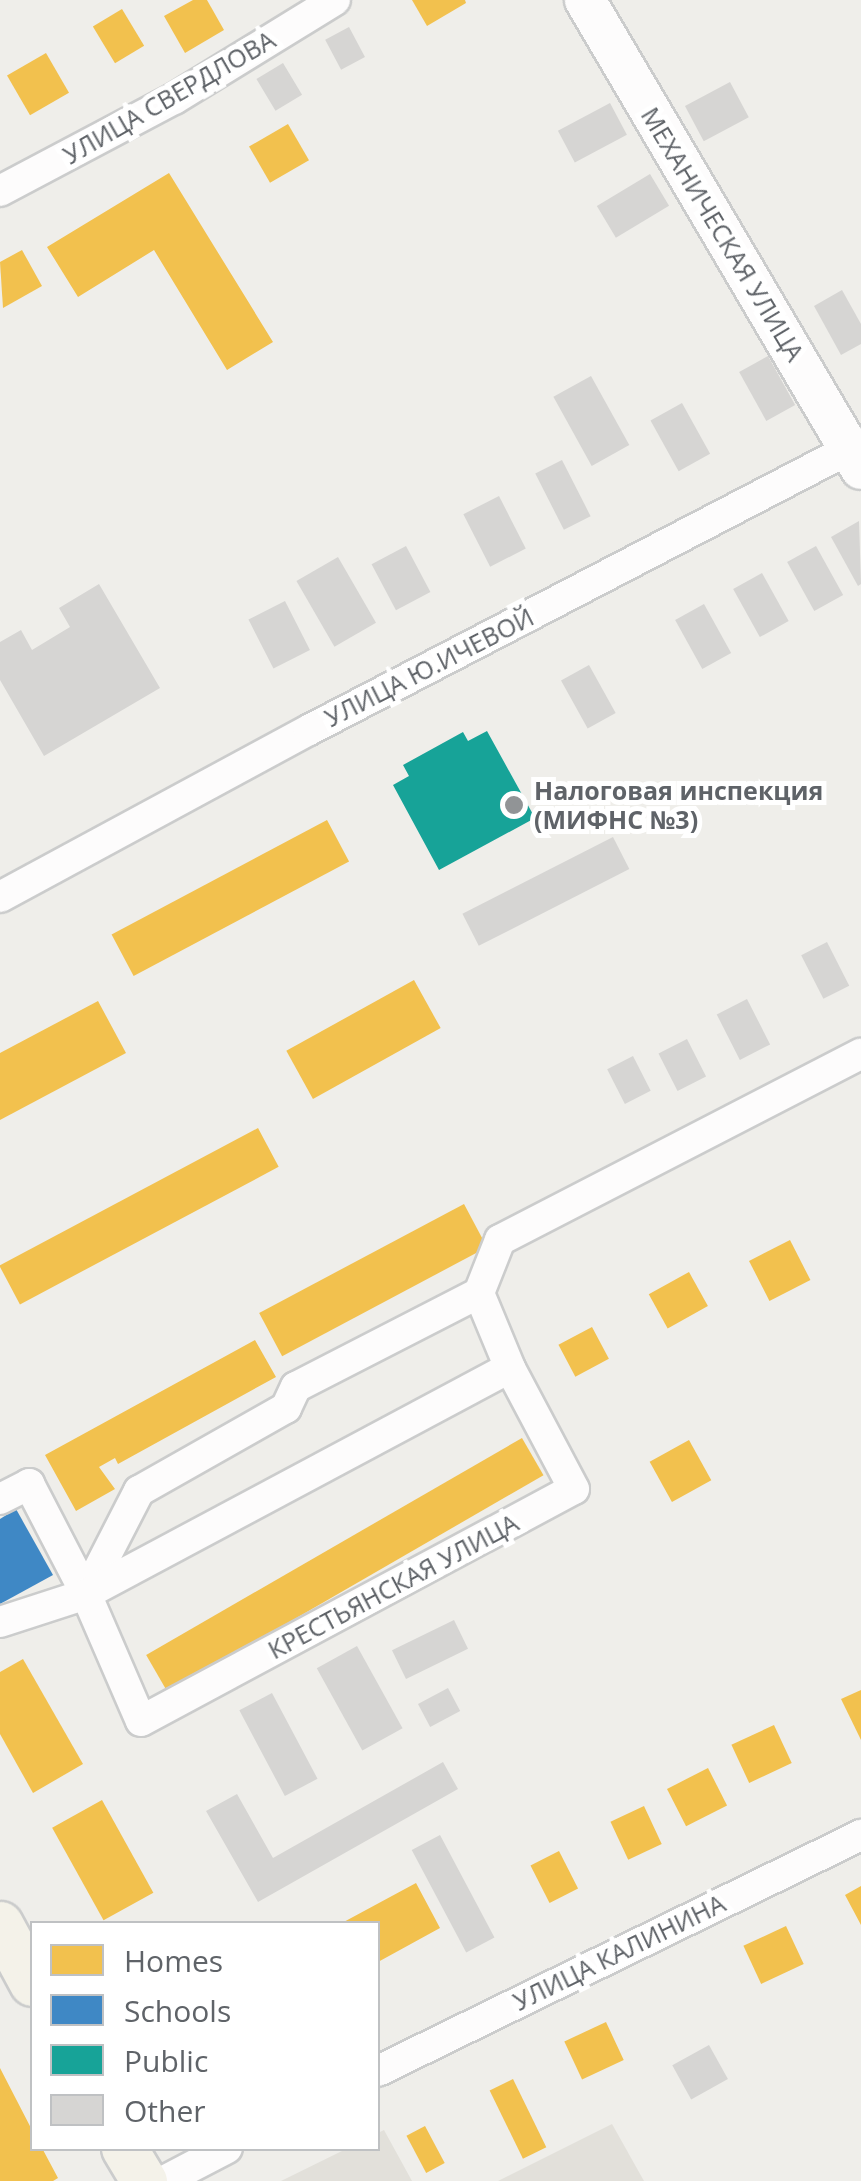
<!DOCTYPE html>
<html>
<head>
<meta charset="utf-8">
<style>
	body { margin:0 }
	#map { position:relative; width:861px; height:2181px; overflow:hidden; background:#efeeea; font-family:"Open Sans",sans-serif }
	div>[style] { position:absolute }
	.education>* { inset:0; background:#e2e0da }
	.homes>* { inset:0; background:#f2c14e; transform-origin:0 0 }
	.schools>* { inset:0; background:#3f88c5 }
	.public>* { inset:0; background:#17a398 }
	.building>* { inset:0; background:#d6d5d3; transform-origin:0 0 }
	.roads { filter:drop-shadow(2px 0 #cbcccc) drop-shadow(-2px 0 #cbcccc) drop-shadow(0 2px #cbcccc) drop-shadow(0 -2px #cbcccc) }
	.street>* { height:30px; margin:-15px; padding:0 15px; transform-origin:15px; border-radius:15px; background:#fdfcfc }
	.secondary>* { height:40px; margin:-20px; padding:0 20px; transform-origin:20px; border-radius:20px; background:#fdfcfc }
	.primary>* { height:45px; margin:-22.5px; padding:0 22.5px; transform-origin:22.5px; border-radius:22.5px; background:#f4f2e9 }
	.dots>* { width:28px; height:28px; translate:-50% -50%; box-sizing:border-box; border:5px solid #fff; border-radius:50% }
	span { translate:-50% -50%; white-space:nowrap; text-align:center; line-height:1.15; -webkit-text-stroke:10px #fff; paint-order:stroke }
	.street-label { font-size:25px; color:#5f6368 }
	.poi-label { font-size:25px; color:#5f6368; font-weight:700 }
	.left { translate:0 -50%; text-align:left }
	.legend { position:absolute; left:30px; top:1921px; width:350px; height:230px; box-sizing:border-box; background:#fff; border:2px solid #bfc1c3; margin:0; padding:12px 18px; list-style:none; font-size:30px; color:#5f6368 }
	.legend li { display:flex; align-items:center; gap:20px; height:50px }
	.legend b { width:50px; border:2px solid #bfc1c3 }
</style>
</head>
<body>
<div id="map">
	<div class="education">
		<div style="clip-path:polygon(612px 2124px,644px 2181px,498px 2181px)"></div>
		<div style="clip-path:polygon(384px 2130px,412px 2181px,281px 2181px,346px 2149px,378px 2148px,378px 2133px)"></div>
	</div>
	<div class="homes">
		<div style="clip-path:polygon(193px 0,207px 0,224px 30px,185px 53px,164px 16px)"></div>
		<div style="clip-path:polygon(412px 0,465px 0,466px 3px,427px 26px)"></div>
		<div style="left:122px;top:9px;width:43px;height:34px;rotate:59deg"></div>
		<div style="left:46px;top:53px;width:46px;height:45px;rotate:60deg"></div>
		<div style="left:288px;top:124px;width:42px;height:45px;rotate:60deg"></div>
		<div style="clip-path:polygon(169px 173px,273px 342px,227px 370px,154px 250px,78px 297px,47px 247px)"></div>
		<div style="clip-path:polygon(22px 250px,42px 286px,3px 308px,0 262px)"></div>
		<div style="left:327px;top:820px;width:47px;height:244px;rotate:62deg"></div>
		<div style="left:414px;top:980px;width:55px;height:146px;rotate:61deg"></div>
		<div style="clip-path:polygon(98px 1001px,126px 1053px,0 1120px,0 1053px)"></div>
		<div style="left:258px;top:1128px;width:44px;height:293px;rotate:62deg"></div>
		<div style="left:464px;top:1204px;width:49px;height:232px;rotate:62deg"></div>
		<div style="left:790px;top:1240px;width:45px;height:46px;rotate:63deg"></div>
		<div style="left:689px;top:1272px;width:39px;height:46px;rotate:61deg"></div>
		<div style="left:592px;top:1327px;width:36px;height:38px;rotate:62deg"></div>
		<div style="clip-path:polygon(255px 1340px,276px 1377px,118px 1464px,115px 1458px,99px 1467px,115px 1489px,76px 1511px,45px 1455px)"></div>
		<div style="left:522px;top:1438px;width:43px;height:434px;rotate:60deg"></div>
		<div style="left:689px;top:1440px;width:46px;height:45px;rotate:61deg"></div>
		<div style="clip-path:polygon(23px 1659px,83px 1764px,33px 1793px,0 1734px,0 1672px)"></div>
		<div style="clip-path:polygon(861px 1690px,861px 1740px,841px 1699px)"></div>
		<div style="left:774px;top:1725px;width:42px;height:47px;rotate:65deg"></div>
		<div style="left:708px;top:1768px;width:42px;height:46px;rotate:63deg"></div>
		<div style="left:102px;top:1800px;width:106px;height:57px;rotate:61deg"></div>
		<div style="left:644px;top:1806px;width:42px;height:37px;rotate:65deg"></div>
		<div style="left:559px;top:1851px;width:42px;height:32px;rotate:63deg"></div>
		<div style="clip-path:polygon(416px 1883px,440px 1928px,378px 1962px,378px 1924px,340px 1924px)"></div>
		<div style="clip-path:polygon(861px 1886px,861px 1925px,845px 1895px)"></div>
		<div style="left:786px;top:1926px;width:42px;height:47px;rotate:65deg"></div>
		<div style="left:606px;top:2022px;width:42px;height:46px;rotate:65deg"></div>
		<div style="clip-path:polygon(0 2068px,32px 2130px,32px 2148px,42px 2148px,58px 2178px,53px 2181px,0 2181px)"></div>
		<div style="left:513px;top:2079px;width:76px;height:26px;rotate:64deg"></div>
		<div style="left:425px;top:2126px;width:42px;height:21px;rotate:62deg"></div>
	</div>
	<div class="schools">
		<div style="clip-path:polygon(16px 1509px,53px 1575px,0 1604px,0 1519px)"></div>
	</div>
	<div class="public">
		<div style="clip-path:polygon(487px 731px,535px 818px,439px 870px,393px 785px,409px 776px,403px 765px,463px 732px,468px 741px)"></div>
	</div>
	<div class="building">
		<div style="left:349px;top:27px;width:34px;height:27px;rotate:62deg"></div>
		<div style="left:283px;top:63px;width:37px;height:31px;rotate:59deg"></div>
		<div style="left:730px;top:82px;width:40px;height:51px;rotate:62deg"></div>
		<div style="left:610px;top:103px;width:36px;height:59px;rotate:62deg"></div>
		<div style="left:650px;top:174px;width:37px;height:62px;rotate:59deg"></div>
		<div style="clip-path:polygon(842px 290px,861px 324px,861px 344px,841px 355px,814px 306px)"></div>
		<div style="left:768px;top:356px;width:56px;height:33px;rotate:61deg"></div>
		<div style="left:591px;top:376px;width:79px;height:43px;rotate:61deg"></div>
		<div style="left:682px;top:403px;width:58px;height:36px;rotate:61deg"></div>
		<div style="left:562px;top:460px;width:63px;height:30px;rotate:63deg"></div>
		<div style="left:499px;top:496px;width:59px;height:40px;rotate:63deg"></div>
		<div style="clip-path:polygon(859px 521px,861px 584px,858px 586px,831px 537px)"></div>
		<div style="left:406px;top:546px;width:52px;height:39px;rotate:62deg"></div>
		<div style="left:816px;top:546px;width:56px;height:33px;rotate:61deg"></div>
		<div style="left:338px;top:557px;width:76px;height:48px;rotate:60deg"></div>
		<div style="left:762px;top:573px;width:55px;height:33px;rotate:61deg"></div>
		<div style="clip-path:polygon(99px 584px,160px 688px,44px 756px,0 680px,0 642px,21px 630px,32px 650px,70px 627px,59px 608px)"></div>
		<div style="left:285px;top:601px;width:55px;height:41px;rotate:63deg"></div>
		<div style="left:704px;top:604px;width:56px;height:33px;rotate:61deg"></div>
		<div style="left:589px;top:665px;width:55px;height:32px;rotate:61deg"></div>
		<div style="left:613px;top:837px;width:36px;height:169px;rotate:63deg"></div>
		<div style="left:827px;top:942px;width:49px;height:29px;rotate:63deg"></div>
		<div style="left:747px;top:999px;width:51px;height:34px;rotate:63deg"></div>
		<div style="left:687px;top:1039px;width:42px;height:32px;rotate:63deg"></div>
		<div style="left:633px;top:1056px;width:39px;height:29px;rotate:63deg"></div>
		<div style="left:454px;top:1620px;width:32px;height:69px;rotate:64deg"></div>
		<div style="left:357px;top:1646px;width:94px;height:46px;rotate:61deg"></div>
		<div style="left:448px;top:1688px;width:26px;height:34px;rotate:62deg"></div>
		<div style="left:272px;top:1693px;width:97px;height:37px;rotate:62deg"></div>
		<div style="clip-path:polygon(443px 1762px,458px 1789px,258px 1902px,206px 1811px,237px 1794px,273px 1858px)"></div>
		<div style="left:440px;top:1835px;width:116px;height:32px;rotate:62deg"></div>
		<div style="left:709px;top:2045px;width:39px;height:42px;rotate:61deg"></div>
	</div>
	<div class="roads">
		<div class="street">
			<div style="left:0;top:191px;width:197px;rotate:-27.9deg"></div>
			<div style="left:174px;top:99px;width:189px;rotate:-31.6deg"></div>
			<div style="left:0;top:897px;width:351px;rotate:-28.4deg"></div>
			<div style="left:309px;top:730px;width:622px;rotate:-27.47deg"></div>
			<div style="left:0;top:1499px;width:33px;rotate:-27deg"></div>
			<div style="left:29px;top:1484px;width:124px;rotate:62.6deg"></div>
			<div style="left:86px;top:1594px;width:116px;rotate:-62.8deg"></div>
			<div style="left:139px;top:1491px;width:169px;rotate:-29.5deg"></div>
			<div style="left:286px;top:1408px;width:23px;rotate:-65deg"></div>
			<div style="left:296px;top:1387px;width:206px;rotate:-27.2deg"></div>
			<div style="left:479px;top:1293px;width:57px;rotate:-68.4deg"></div>
			<div style="left:500px;top:1240px;width:406px;rotate:-27.3deg"></div>
			<div style="left:86px;top:1594px;width:480px;rotate:-28.1deg"></div>
			<div style="left:0;top:1622px;width:90px;rotate:-18deg"></div>
			<div style="left:86px;top:1594px;width:138px;rotate:66.6deg"></div>
			<div style="left:141px;top:1721px;width:491px;rotate:-28.2deg"></div>
			<div style="left:574px;top:1489px;width:137px;rotate:-117.9deg"></div>
			<div style="left:510px;top:1368px;width:81px;rotate:-112.5deg"></div>
			<div style="left:378px;top:2071px;width:538px;rotate:-26.04deg"></div>
			<div style="left:164px;top:2181px;width:71px;rotate:-27.6deg"></div>
		</div>
		<div class="secondary">
			<div style="left:585px;top:0;width:544px;rotate:59.52deg"></div>
		</div>
		<div class="primary">
			<div style="left:0;top:1924px;width:67px;rotate:61.5deg"></div>
			<div style="left:124px;top:2148px;width:39px;rotate:59deg"></div>
		</div>
	</div>
	<div class="dots">
		<div style="left:514px;top:805px;background:#919496"></div>
	</div>
	<div class="street-label">
		<span style="left:169px;top:97px;rotate:-30deg">УЛИЦА СВЕРДЛОВА</span>
		<span style="left:723px;top:234px;rotate:59deg">МЕХАНИЧЕСКАЯ УЛИЦА</span>
		<span style="left:429px;top:667px;rotate:-27deg">УЛИЦА Ю.ИЧЕВОЙ</span>
		<span style="left:393px;top:1586px;rotate:-28deg">КРЕСТЬЯНСКАЯ УЛИЦА</span>
		<span style="left:619px;top:1952px;rotate:-26deg">УЛИЦА КАЛИНИНА</span>
	</div>
	<div class="poi-label">
		<span class="left" style="left:534px;top:805px">Налоговая инспекция<br>(МИФНС №3)</span>
	</div>
	<ul class="legend">
	<li><b style="height:28px;background:#f2c14e"></b>Homes</li>
	<li><b style="height:28px;background:#3f88c5"></b>Schools</li>
	<li><b style="height:28px;background:#17a398"></b>Public</li>
	<li><b style="height:28px;background:#d6d5d3"></b>Other</li>
	</ul>
</div>
</body>
</html>
